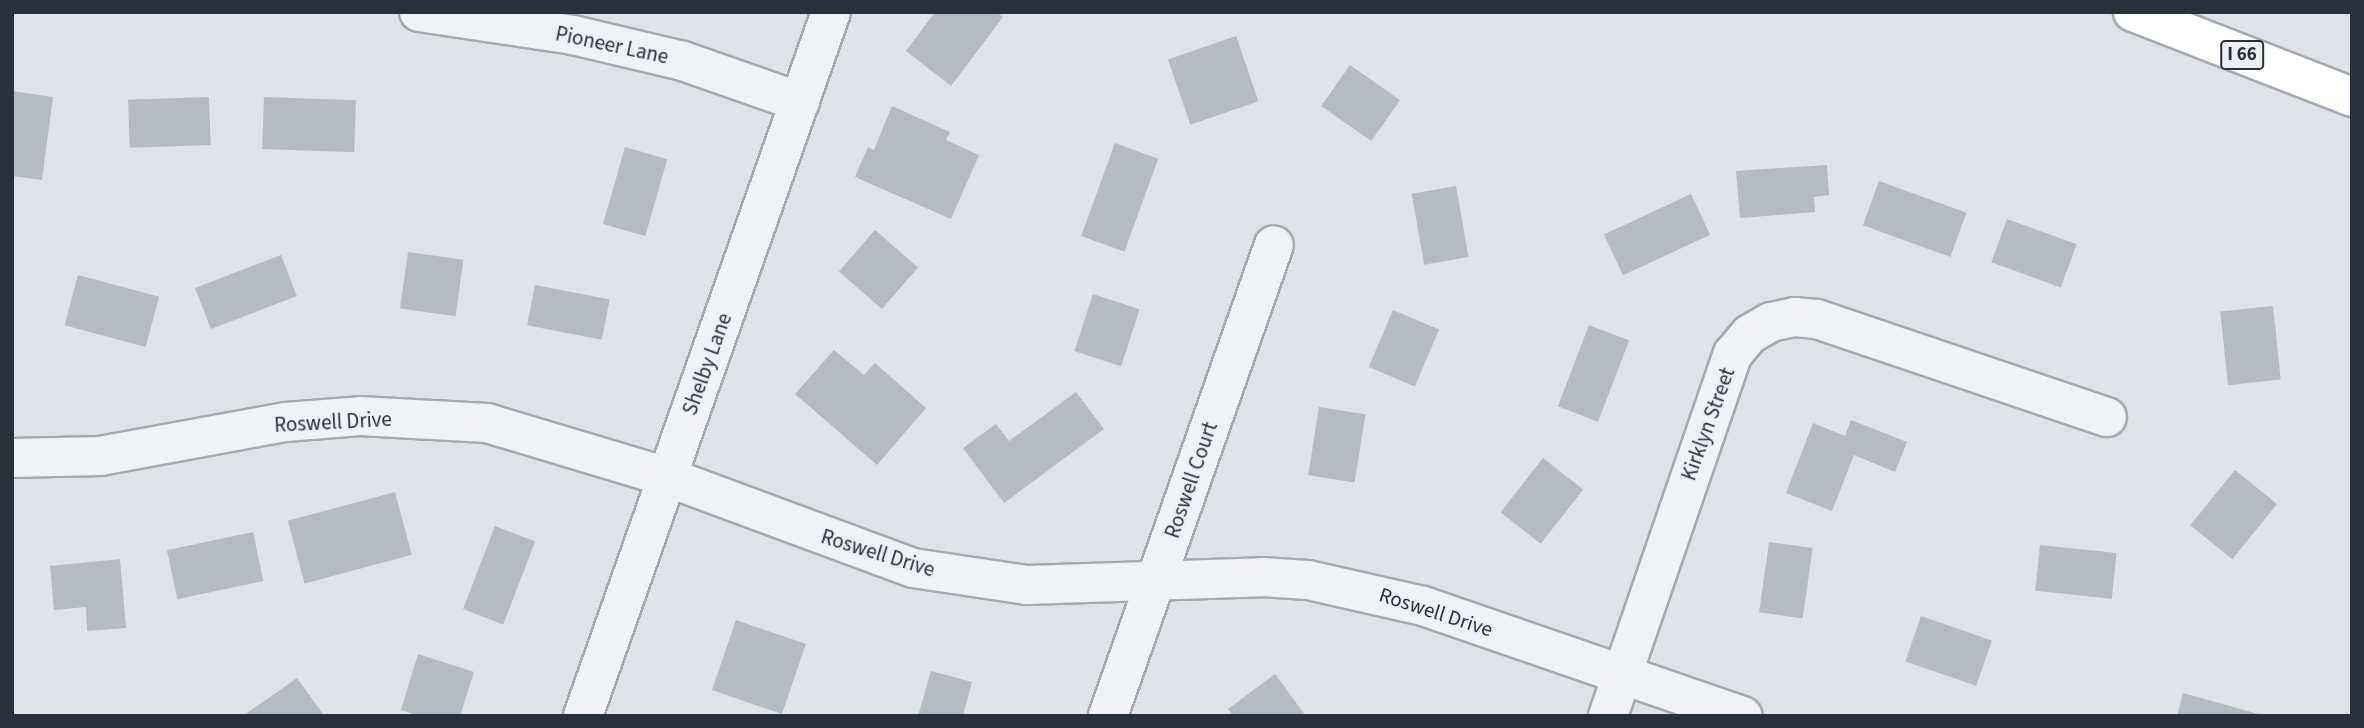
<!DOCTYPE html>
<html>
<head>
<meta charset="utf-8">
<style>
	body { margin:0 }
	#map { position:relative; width:2364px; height:728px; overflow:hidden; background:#dfe2e6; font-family:"Source Sans 3",sans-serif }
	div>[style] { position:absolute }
	.building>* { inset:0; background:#b6bbc2; transform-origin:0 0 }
	.roads { filter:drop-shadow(2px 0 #a5a9b0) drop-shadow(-2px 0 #a5a9b0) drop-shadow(0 2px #a5a9b0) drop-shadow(0 -2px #a5a9b0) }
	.minor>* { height:38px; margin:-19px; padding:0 19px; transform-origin:19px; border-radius:19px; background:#f1f2f5 }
	.highway>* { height:38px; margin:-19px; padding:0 19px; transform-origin:19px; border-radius:19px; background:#fff }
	span { translate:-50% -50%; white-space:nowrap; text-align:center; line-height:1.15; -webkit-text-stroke:5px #eef0f4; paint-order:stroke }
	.shield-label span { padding:2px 5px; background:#eef0f4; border:2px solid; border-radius:5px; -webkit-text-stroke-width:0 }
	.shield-label { font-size:19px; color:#29303c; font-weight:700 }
	.street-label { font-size:21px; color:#29303c }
	.frame { position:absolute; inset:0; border:14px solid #29303c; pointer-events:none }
</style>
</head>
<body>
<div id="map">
	<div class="building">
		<div style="clip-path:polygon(935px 12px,996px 12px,1003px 17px,951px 86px,906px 51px)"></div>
		<div style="left:1236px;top:36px;width:69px;height:72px;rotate:71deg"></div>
		<div style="left:1350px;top:65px;width:61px;height:50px;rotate:35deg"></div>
		<div style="clip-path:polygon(12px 91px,53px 97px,42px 180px,12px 176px)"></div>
		<div style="left:209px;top:97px;width:48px;height:81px;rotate:88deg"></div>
		<div style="left:264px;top:97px;width:92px;height:52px;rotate:2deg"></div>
		<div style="clip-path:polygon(892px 106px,950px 132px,946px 140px,979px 155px,951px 219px,855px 177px,868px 147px,874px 150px)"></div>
		<div style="left:1115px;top:143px;width:46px;height:99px;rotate:20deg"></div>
		<div style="left:625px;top:147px;width:44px;height:80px;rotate:16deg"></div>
		<div style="clip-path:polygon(1827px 165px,1829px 195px,1814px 197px,1815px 212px,1740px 218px,1736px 171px)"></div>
		<div style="left:1879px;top:181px;width:93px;height:47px;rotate:20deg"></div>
		<div style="left:1456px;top:186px;width:72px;height:45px;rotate:80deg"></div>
		<div style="left:1691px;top:194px;width:45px;height:96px;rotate:65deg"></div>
		<div style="left:2007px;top:219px;width:74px;height:46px;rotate:20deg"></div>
		<div style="left:875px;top:230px;width:57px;height:55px;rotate:41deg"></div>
		<div style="left:408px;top:252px;width:56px;height:57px;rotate:8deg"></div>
		<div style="left:281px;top:255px;width:44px;height:92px;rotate:69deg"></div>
		<div style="left:78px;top:275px;width:84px;height:52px;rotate:15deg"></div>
		<div style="left:535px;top:285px;width:76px;height:41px;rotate:11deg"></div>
		<div style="left:1093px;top:294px;width:49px;height:60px;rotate:18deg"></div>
		<div style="left:2273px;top:306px;width:74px;height:53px;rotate:84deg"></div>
		<div style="left:1393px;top:310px;width:50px;height:62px;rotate:23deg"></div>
		<div style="left:1589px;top:325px;width:43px;height:87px;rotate:21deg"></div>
		<div style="clip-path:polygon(834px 350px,864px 375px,875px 363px,926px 408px,877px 465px,795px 394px)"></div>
		<div style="clip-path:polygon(1076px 392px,1104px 429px,1004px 503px,963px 448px,996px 424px,1009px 441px)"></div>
		<div style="left:1319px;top:407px;width:47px;height:69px;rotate:9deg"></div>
		<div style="clip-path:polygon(1851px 420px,1907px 442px,1895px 472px,1854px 455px,1832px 511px,1786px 493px,1813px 423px,1845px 436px)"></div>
		<div style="left:1543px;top:458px;width:51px;height:69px;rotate:38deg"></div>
		<div style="left:2235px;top:470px;width:54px;height:71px;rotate:39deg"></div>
		<div style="left:395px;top:492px;width:65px;height:111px;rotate:75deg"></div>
		<div style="left:495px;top:526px;width:43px;height:89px;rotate:21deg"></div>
		<div style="left:253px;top:532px;width:50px;height:88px;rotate:78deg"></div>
		<div style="left:1769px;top:542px;width:44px;height:71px;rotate:8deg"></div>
		<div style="left:2040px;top:545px;width:77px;height:46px;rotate:6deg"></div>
		<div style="clip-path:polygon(120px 559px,126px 628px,87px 631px,86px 607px,54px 610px,50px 566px)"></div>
		<div style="left:1921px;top:616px;width:75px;height:48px;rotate:19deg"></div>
		<div style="left:736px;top:620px;width:74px;height:74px;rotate:19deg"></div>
		<div style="clip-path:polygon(418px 654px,474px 672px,460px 716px,419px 716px,401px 710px)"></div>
		<div style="clip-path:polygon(931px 671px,972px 682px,963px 716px,918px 716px)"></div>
		<div style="clip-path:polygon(1275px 674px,1305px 715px,1233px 716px,1228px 709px)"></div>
		<div style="clip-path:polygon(297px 678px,323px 714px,243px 716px)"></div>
		<div style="clip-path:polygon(2183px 693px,2262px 715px,2262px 716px,2177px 716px)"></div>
	</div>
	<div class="roads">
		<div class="minor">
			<div style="left:419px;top:12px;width:156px;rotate:8.5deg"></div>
			<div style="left:573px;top:35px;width:113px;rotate:13.3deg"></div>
			<div style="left:683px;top:61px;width:124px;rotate:19.3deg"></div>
			<div style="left:12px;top:458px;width:88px;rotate:-1.3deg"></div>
			<div style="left:100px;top:456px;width:189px;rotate:-10.4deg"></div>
			<div style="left:286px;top:422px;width:74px;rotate:-4.6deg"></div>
			<div style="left:360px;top:416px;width:127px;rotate:3.2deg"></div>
			<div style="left:487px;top:423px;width:188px;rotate:16.7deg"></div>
			<div style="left:667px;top:477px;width:262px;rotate:20.3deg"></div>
			<div style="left:913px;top:568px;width:115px;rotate:8.5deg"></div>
			<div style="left:1027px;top:585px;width:235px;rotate:-1.9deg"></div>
			<div style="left:1262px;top:577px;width:46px;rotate:3.7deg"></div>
			<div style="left:1308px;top:580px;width:118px;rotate:12.7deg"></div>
			<div style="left:1423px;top:606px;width:338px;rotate:19deg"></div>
			<div style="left:583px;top:716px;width:746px;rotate:-70.59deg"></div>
			<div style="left:1108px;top:716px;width:499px;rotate:-70.6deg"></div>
			<div style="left:1608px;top:716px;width:383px;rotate:-71deg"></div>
			<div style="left:1733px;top:354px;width:26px;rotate:-50deg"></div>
			<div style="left:1750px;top:334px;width:24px;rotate:-30deg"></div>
			<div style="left:1771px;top:322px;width:24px;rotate:-12deg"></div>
			<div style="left:1794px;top:317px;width:23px;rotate:5deg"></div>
			<div style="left:1817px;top:319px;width:306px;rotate:18.7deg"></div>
		</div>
		<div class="highway">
			<div style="left:2133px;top:12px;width:235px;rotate:21.2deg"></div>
		</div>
	</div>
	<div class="shield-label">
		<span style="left:2242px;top:55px">I 66</span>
	</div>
	<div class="street-label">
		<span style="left:612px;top:45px;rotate:12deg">Pioneer Lane</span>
		<span style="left:707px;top:364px;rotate:-70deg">Shelby Lane</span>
		<span style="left:333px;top:422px;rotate:-3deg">Roswell Drive</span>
		<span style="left:1708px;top:424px;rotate:-70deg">Kirklyn Street</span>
		<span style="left:1191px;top:480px;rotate:-71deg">Roswell Court</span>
		<span style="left:878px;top:553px;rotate:17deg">Roswell Drive</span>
		<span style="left:1436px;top:612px;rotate:18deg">Roswell Drive</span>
	</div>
	<div class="frame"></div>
</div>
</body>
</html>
